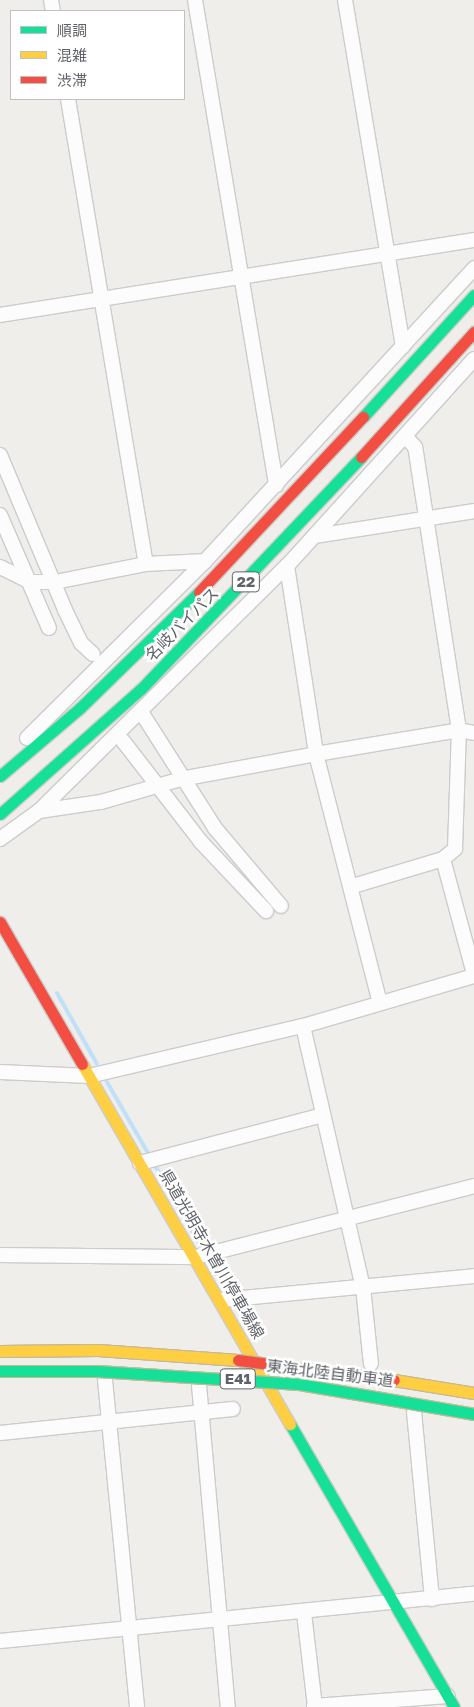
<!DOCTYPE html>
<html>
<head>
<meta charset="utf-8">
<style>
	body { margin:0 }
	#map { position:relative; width:474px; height:1707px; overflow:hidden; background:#efeeea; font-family:"Golos Text","Noto Sans JP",sans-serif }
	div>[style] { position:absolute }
	.stream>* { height:4px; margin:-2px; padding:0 2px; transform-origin:2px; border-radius:2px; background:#bfe0f9 }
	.roads { filter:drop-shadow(1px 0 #cbcccc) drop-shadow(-1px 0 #cbcccc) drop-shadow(0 1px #cbcccc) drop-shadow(0 -1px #cbcccc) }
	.street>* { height:14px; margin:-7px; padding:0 7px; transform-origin:7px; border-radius:7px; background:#fdfcfc }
	.fast>* { height:11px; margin:-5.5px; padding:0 5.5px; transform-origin:5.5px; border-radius:5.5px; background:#16e098 }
	.slow>* { height:11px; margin:-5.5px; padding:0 5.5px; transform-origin:5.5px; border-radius:5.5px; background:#ffcf43 }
	.jam>* { height:11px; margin:-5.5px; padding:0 5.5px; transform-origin:5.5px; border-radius:5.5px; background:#f24e42 }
	.bridges { filter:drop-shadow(1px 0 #c8b996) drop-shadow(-1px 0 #c8b996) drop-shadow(0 1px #c8b996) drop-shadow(0 -1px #c8b996) }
	.fast-bridge>* { height:11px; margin:-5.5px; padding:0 5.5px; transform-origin:5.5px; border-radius:5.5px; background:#16e098 }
	.slow-bridge>* { height:11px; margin:-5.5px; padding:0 5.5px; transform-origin:5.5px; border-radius:5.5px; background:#ffcf43 }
	.jam-bridge>* { height:11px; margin:-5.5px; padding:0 5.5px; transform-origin:5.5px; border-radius:5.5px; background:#f24e42 }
	span { translate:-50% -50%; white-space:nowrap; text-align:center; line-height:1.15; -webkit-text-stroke:5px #fff; paint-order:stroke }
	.shield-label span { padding:1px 4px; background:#fff; border:1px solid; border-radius:4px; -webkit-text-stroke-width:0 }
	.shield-label { font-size:15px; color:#5f6368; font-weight:700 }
	.street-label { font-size:16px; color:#5f6368 }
	.legend { position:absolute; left:10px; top:10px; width:175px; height:90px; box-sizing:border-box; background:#fff; border:1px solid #bfc1c3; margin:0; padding:6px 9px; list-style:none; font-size:15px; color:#5f6368 }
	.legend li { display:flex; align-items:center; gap:10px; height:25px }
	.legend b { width:25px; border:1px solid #bfc1c3 }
</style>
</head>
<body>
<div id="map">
	<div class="stream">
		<div style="left:57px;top:993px;width:81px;rotate:60.6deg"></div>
		<div style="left:107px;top:1082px;width:82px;rotate:60deg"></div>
		<div style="left:154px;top:1164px;width:95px;rotate:60.2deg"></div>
		<div style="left:208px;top:1259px;width:42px;rotate:59.7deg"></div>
		<div style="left:235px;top:1302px;width:33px;rotate:59deg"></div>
	</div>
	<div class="roads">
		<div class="street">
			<div style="left:51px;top:0;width:11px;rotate:80deg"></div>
			<div style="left:195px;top:0;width:492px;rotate:80.5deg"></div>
			<div style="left:345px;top:0;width:351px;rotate:80.5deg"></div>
			<div style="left:68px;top:99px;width:471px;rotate:80.5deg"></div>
			<div style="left:0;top:315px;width:480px;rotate:-9deg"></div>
			<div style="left:0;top:455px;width:168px;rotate:67.2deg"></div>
			<div style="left:65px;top:610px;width:37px;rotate:64deg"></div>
			<div style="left:81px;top:643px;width:16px;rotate:43deg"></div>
			<div style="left:0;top:515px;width:123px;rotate:66.6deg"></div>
			<div style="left:315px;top:536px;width:161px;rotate:-8.9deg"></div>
			<div style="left:287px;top:566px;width:190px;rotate:81.2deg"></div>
			<div style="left:316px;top:754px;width:257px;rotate:75.6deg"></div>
			<div style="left:0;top:567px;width:34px;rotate:26deg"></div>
			<div style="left:31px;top:582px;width:24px"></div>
			<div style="left:55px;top:582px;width:93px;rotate:-11.2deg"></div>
			<div style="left:146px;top:564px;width:59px;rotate:-2.9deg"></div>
			<div style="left:143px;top:715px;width:134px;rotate:57.5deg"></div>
			<div style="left:215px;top:828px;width:102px;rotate:49.8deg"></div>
			<div style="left:27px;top:738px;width:251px;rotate:-44.8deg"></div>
			<div style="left:205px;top:561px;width:398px;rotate:-47.4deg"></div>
			<div style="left:123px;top:741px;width:128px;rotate:52.3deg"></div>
			<div style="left:201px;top:842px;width:95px;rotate:46.7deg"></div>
			<div style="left:39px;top:811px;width:63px;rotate:-8.3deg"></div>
			<div style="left:101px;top:802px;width:83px;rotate:-16deg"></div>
			<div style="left:181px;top:779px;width:137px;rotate:-10.5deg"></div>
			<div style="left:316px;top:754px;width:145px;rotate:-9.5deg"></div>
			<div style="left:459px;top:730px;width:15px;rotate:11deg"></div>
			<div style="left:0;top:839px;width:48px;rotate:-35.7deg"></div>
			<div style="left:39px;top:811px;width:349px;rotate:-44.7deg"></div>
			<div style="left:287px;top:566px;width:279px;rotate:-47.9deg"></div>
			<div style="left:443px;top:859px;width:119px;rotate:74.9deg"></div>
			<div style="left:353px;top:886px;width:94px;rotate:-16.7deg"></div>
			<div style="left:443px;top:859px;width:16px;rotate:-40deg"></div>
			<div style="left:455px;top:849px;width:119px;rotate:-88.1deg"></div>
			<div style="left:459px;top:730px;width:286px;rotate:-98.8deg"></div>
			<div style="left:415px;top:447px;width:13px;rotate:-132deg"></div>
			<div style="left:303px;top:1026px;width:268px;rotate:77.1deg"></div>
			<div style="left:363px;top:1287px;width:77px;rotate:84.1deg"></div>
			<div style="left:0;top:1072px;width:89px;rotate:2.6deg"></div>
			<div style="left:89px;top:1076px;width:220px;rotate:-13.2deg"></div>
			<div style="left:303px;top:1026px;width:178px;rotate:-16.3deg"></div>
			<div style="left:140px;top:1163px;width:189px;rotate:-14.7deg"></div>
			<div style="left:0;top:1255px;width:196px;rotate:0.6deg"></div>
			<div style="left:196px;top:1257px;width:287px;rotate:-14.3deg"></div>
			<div style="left:221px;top:1300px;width:254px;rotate:-5.4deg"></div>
			<div style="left:105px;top:1380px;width:329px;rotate:84.4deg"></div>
			<div style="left:199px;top:1385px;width:323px;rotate:84.9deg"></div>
			<div style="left:414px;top:1412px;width:188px;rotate:84.5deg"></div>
			<div style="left:0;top:1433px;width:234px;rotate:-5.9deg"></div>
			<div style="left:304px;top:1613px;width:95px;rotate:83.3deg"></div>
			<div style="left:0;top:1641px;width:476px;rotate:-5.7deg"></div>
			<div style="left:314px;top:1706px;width:134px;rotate:-4.3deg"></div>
		</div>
		<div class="fast">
			<div style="left:363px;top:417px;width:165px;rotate:-47.7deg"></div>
			<div style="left:0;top:776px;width:105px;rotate:-40.4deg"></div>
			<div style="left:80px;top:708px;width:166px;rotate:-44.3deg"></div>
			<div style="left:0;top:814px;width:188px;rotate:-41.6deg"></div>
			<div style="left:141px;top:689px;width:320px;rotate:-46.5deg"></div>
			<div style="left:290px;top:1424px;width:327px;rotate:59.9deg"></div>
		</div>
		<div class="slow">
			<div style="left:82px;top:1064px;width:416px;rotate:60deg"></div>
		</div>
		<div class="jam">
			<div style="left:361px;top:457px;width:169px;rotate:-47.9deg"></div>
			<div style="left:199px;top:592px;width:240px;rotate:-46.9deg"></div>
			<div style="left:0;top:922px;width:164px;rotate:60deg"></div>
		</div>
	</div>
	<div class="bridges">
		<div class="fast-bridge">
			<div style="left:0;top:1371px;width:97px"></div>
			<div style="left:97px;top:1371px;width:202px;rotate:3.7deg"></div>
			<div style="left:299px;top:1384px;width:178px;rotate:9.7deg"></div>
		</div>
		<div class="slow-bridge">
			<div style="left:0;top:1351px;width:98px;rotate:-0.6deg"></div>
			<div style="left:98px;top:1350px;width:140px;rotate:4.1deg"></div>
			<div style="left:394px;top:1380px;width:81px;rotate:9.2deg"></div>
		</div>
		<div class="jam-bridge">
			<div style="left:238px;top:1360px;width:157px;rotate:7.3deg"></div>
		</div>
	</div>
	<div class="shield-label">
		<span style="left:246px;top:582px">22</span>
		<span style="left:238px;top:1379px">E41</span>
	</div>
	<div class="street-label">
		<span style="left:182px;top:624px;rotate:-45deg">名岐バイパス</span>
		<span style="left:212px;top:1254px;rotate:60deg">県道光明寺木曽川停車場線</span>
		<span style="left:330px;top:1373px;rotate:7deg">東海北陸自動車道</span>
	</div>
	<ul class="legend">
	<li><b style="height:6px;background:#16e098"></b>順調</li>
	<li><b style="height:6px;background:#ffcf43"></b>混雑</li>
	<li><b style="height:6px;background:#f24e42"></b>渋滞</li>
	</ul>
</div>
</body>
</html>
